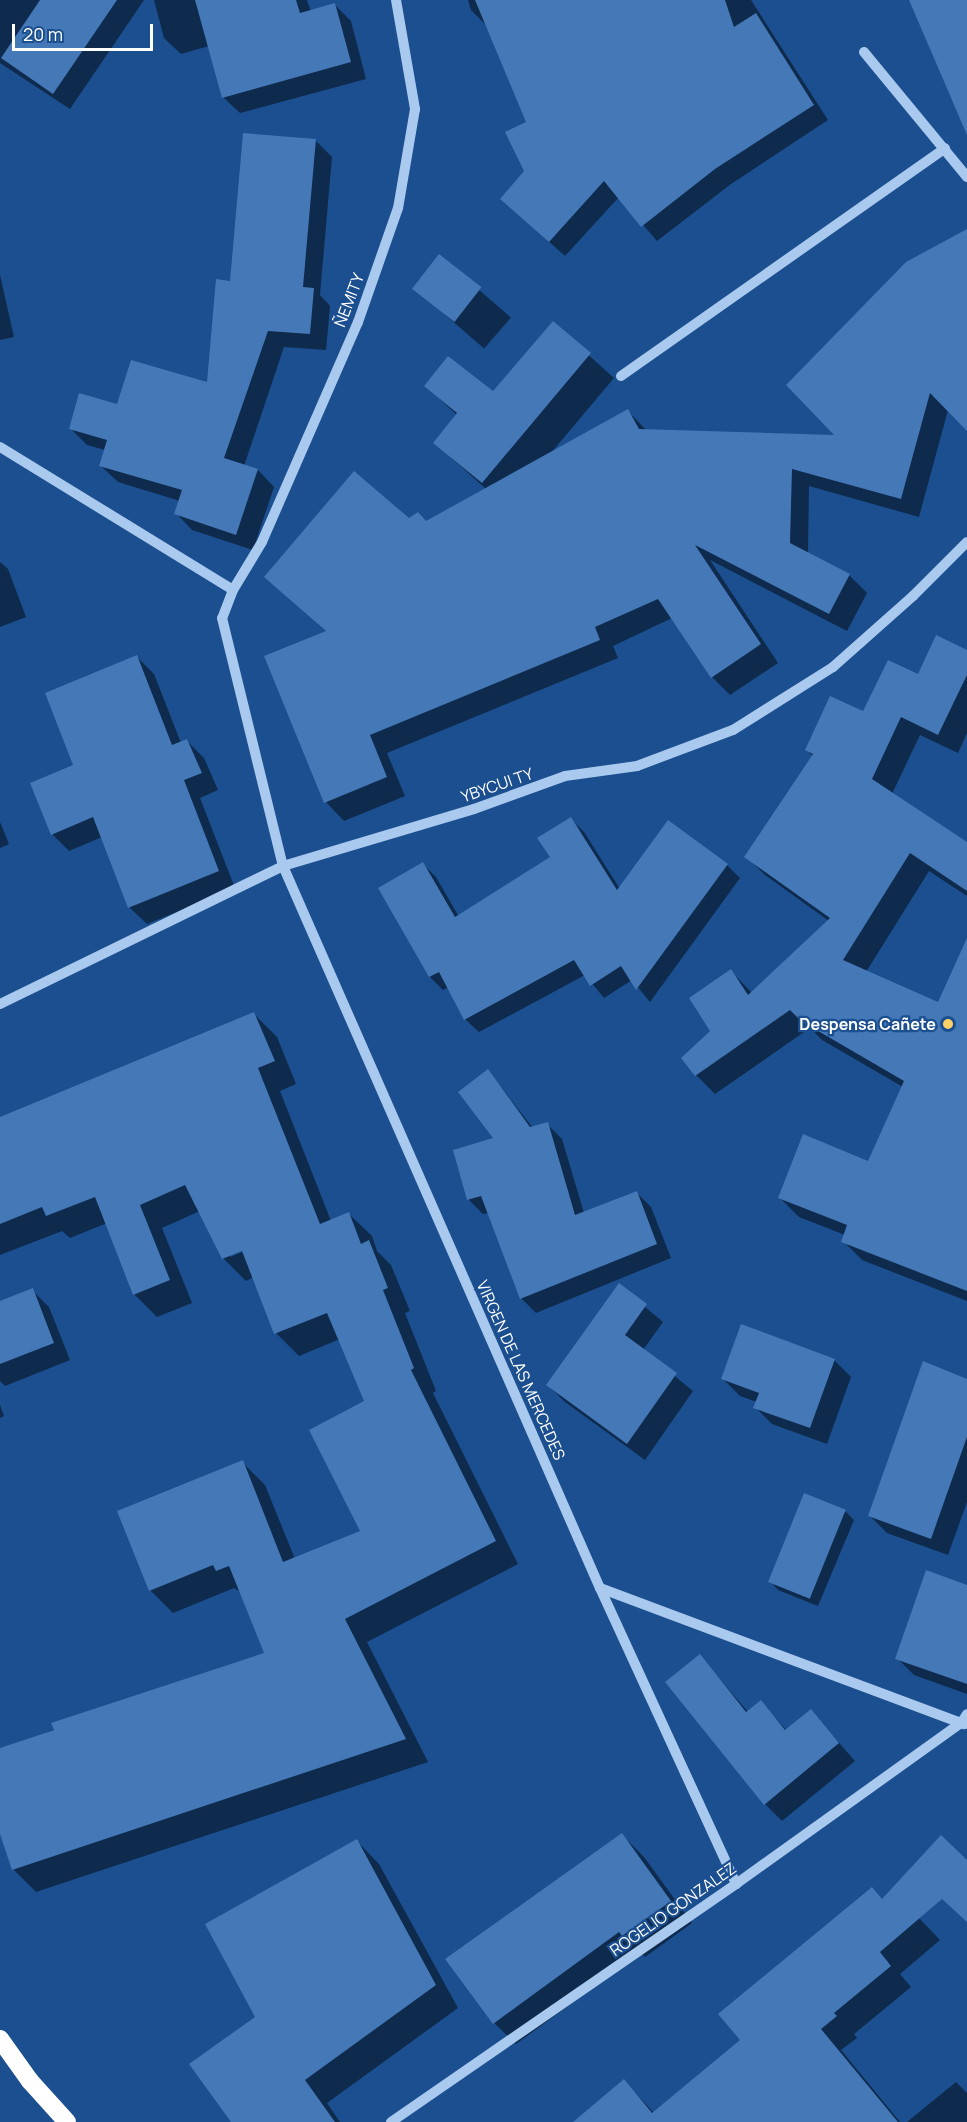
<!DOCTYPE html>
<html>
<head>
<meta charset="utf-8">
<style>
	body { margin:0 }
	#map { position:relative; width:967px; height:2122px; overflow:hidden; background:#1b4f8f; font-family:Manrope,sans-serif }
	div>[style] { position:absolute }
	.shadow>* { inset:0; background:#0007; transform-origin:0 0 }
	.building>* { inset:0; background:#4478b7; transform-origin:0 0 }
	.minor>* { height:10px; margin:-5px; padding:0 5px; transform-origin:5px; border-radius:5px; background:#a9c9ee }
	.highway>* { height:18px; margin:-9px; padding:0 9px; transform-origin:9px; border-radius:9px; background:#fff }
	.dots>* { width:16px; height:16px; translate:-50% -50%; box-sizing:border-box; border:3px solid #1b4f8f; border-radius:50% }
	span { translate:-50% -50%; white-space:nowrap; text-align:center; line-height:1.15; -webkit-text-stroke:4.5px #1b4f8f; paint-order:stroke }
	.street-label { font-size:16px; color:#fff }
	.poi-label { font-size:16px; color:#fff; font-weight:700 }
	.right { translate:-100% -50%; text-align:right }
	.scale { position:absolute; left:12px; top:24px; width:141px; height:27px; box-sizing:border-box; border:3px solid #fff; border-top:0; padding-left:8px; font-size:18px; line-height:21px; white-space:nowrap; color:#fff; -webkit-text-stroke:4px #1b4f8f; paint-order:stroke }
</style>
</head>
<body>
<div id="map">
	<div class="shadow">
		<div style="clip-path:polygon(0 0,144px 0,70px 109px,0 63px)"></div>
		<div style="clip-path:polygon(154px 0,307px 0,311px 12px,335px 5px,351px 21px,366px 79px,240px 113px,223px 97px,209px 46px,181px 54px,164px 38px)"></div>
		<div style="clip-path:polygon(468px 0,751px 0,828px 120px,731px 184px,657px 241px,619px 197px,565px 256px,518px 214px,526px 171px,528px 122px,486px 25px,471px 10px)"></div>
		<div style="clip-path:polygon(315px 140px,332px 157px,320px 295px,330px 306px,326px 350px,284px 347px,244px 466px,258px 470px,274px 487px,253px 550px,192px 530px,176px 513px,180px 501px,118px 482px,101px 466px,105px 450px,87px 445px,70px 428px,118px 406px,208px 384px,232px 282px)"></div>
		<div style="clip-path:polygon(967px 231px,967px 429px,948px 410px,919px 517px,809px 486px,808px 554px,849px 575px,867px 593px,847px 631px,710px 560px,778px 663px,730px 695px,712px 677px,672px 618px,613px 646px,618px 658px,387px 753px,405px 796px,344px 821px,326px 802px,327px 632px,266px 577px,409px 520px,427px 522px,486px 489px,435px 443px,457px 415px,426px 386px,493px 393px,553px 323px,614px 378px,550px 454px,628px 411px,647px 431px,838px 436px)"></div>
		<div style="left:440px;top:256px;width:94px;height:41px;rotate:41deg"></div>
		<div style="clip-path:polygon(0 275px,14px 337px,0 340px)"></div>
		<div style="clip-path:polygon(0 562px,8px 569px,26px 617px,0 627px)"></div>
		<div style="clip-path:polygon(967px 652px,967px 733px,958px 753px,920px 735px,892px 794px,967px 844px,967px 896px,929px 871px,866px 972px,939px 1004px,967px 942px,967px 1301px,862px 1260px,843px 1241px,845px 1235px,799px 1217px,780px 1198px,869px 1163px,903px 1087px,822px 1040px,810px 1028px,715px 1094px,696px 1075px,731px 971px,752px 993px,829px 921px,765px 875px,746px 856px,813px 756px,806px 749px,918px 676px)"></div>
		<div style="clip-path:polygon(137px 657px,154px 674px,181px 743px,187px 741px,204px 758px,218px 790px,200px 798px,235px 888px,147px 924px,129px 907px,102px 837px,69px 851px,52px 834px,75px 766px)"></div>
		<div style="clip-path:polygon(571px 819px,584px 832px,620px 889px,727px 865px,740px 878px,650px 1002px,632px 980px,604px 998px,585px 975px,479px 1032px,465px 1019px,449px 987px,443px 990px,430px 977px,380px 888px,423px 864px,436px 877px,459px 917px,552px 858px)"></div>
		<div style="clip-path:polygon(0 822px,9px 844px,0 848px)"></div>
		<div style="clip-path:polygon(evenodd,254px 1014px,277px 1037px,296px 1084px,280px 1091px,331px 1221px,349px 1214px,372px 1236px,377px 1251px,391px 1265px,410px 1311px,405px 1313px,436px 1391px,433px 1393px,518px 1564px,367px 1642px,428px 1762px,36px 1892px,14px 1870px,0 1830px,0 1749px,266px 1654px,242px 1593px,234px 1588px,173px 1613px,150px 1590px,242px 1462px,265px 1485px,295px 1559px,362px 1532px,366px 1402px,340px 1339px,299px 1356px,276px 1333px,254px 1277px,246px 1281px,223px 1258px,200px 1211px,162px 1228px,192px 1303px,157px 1317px,134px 1294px,107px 1223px,70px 1238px,62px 1231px,0 1255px,0 1119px,254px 1014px,249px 1249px,230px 1257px,230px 1254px,249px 1249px)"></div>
		<div style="clip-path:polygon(488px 1071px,533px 1128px,547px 1124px,562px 1139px,584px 1213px,636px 1192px,651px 1207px,671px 1258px,536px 1313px,521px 1298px,489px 1213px,483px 1214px,469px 1200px,454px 1151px,495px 1139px)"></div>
		<div style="clip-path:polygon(619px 1285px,663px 1322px,643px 1350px,693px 1391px,645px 1460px,565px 1402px,548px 1385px)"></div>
		<div style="clip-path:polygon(32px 1290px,49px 1307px,70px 1360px,5px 1386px,0 1381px,0 1302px)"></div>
		<div style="clip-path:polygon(834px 1360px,851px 1377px,827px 1444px,772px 1424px,755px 1407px,757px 1402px,740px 1396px,723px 1379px)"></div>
		<div style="clip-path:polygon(967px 1380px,967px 1502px,948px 1555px,887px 1533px,870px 1516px)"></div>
		<div style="clip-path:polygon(0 1405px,4px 1416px,0 1418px)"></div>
		<div style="clip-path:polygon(805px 1495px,846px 1512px,854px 1520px,818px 1606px,778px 1590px,770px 1581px)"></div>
		<div style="clip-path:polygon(967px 1587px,967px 1694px,914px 1675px,897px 1658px)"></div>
		<div style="clip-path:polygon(700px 1656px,748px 1712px,761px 1702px,787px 1731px,811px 1711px,855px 1761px,782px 1821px,765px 1804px)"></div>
		<div style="clip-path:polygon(622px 1835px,644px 1857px,692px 1923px,645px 1957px,641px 1953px,516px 2044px,494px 2023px)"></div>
		<div style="clip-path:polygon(357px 1841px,379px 1864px,458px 2008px,327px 2103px,340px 2122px,232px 2122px,257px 2017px)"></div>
		<div style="clip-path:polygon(863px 1896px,920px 1919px,940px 1940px,900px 1974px,911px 1987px,854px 2034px,857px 2038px,841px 2050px,900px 2122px,575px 2122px,624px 2081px,654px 2113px,742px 2041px)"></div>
		<div style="clip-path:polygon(956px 2082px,967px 2093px,967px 2122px,907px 2122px)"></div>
	</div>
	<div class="building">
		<div style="clip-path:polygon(40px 0,117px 0,53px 94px,1px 58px)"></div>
		<div style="clip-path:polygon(195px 0,296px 0,300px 13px,335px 3px,351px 62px,222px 98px)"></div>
		<div style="clip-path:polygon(475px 0,725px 0,734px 27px,756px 13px,814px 105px,715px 169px,641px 227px,604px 181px,549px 242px,500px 199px,524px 171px,505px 132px,526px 122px)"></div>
		<div style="clip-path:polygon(909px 0,967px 0,967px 135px)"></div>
		<div style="clip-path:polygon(243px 133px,316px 139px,303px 287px,314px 288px,310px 334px,268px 331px,224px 458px,258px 469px,236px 535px,174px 514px,182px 490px,99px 466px,107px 440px,69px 429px,79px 393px,117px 404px,131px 360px,207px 382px,216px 279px,230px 281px)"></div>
		<div style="clip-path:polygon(967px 229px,967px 431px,930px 393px,901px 499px,792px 469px,790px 543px,850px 574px,829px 614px,695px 545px,761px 644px,711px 678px,658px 599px,595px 627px,600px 640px,370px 735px,387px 777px,324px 803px,264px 656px,326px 631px,264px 577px,354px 471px,409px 518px,418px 512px,426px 521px,628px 409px,639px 429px,834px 435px,786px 385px,906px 262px)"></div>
		<div style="left:439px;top:254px;width:54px;height:44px;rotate:38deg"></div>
		<div style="clip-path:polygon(553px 321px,591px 353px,482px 483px,433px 443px,457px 413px,424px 386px,448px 356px,493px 391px)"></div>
		<div style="clip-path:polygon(936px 635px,967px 650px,967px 675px,938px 735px,901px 717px,872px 779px,967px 842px,967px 891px,910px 853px,843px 960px,938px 1002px,967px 938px,967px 1291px,841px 1242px,847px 1225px,778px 1198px,803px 1134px,868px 1161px,904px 1081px,801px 1021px,790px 1010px,695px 1076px,681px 1058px,710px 1031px,689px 998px,731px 969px,748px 995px,830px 918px,744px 857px,813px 754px,805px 750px,830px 696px,863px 711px,888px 660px,918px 674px)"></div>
		<div style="clip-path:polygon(137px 655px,172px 745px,187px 739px,202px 773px,184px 780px,219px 871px,128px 908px,93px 817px,51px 835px,30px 783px,73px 765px,45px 693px)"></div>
		<div style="clip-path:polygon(571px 817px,617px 890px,668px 820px,728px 864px,636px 990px,621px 966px,590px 986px,574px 960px,464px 1020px,439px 972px,429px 977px,378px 888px,423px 862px,455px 917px,550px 857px,537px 838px)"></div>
		<div style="clip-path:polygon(254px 1012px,275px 1061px,258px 1068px,320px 1224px,349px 1212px,361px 1244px,369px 1240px,388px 1288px,383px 1290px,414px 1368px,411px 1370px,496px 1541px,345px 1619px,406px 1739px,12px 1870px,0 1834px,0 1748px,54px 1730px,51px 1723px,264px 1653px,229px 1566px,216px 1571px,213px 1565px,149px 1591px,117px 1511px,243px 1460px,283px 1562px,360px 1531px,309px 1430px,364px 1401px,327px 1313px,274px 1334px,242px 1251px,222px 1259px,185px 1185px,140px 1205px,170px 1280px,133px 1295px,95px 1197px,46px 1216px,42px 1207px,0 1224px,0 1117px)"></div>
		<div style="clip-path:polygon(488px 1069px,530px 1127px,548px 1122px,575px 1215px,637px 1191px,657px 1244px,520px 1299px,481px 1196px,467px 1200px,453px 1150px,493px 1138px,458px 1092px)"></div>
		<div style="clip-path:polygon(619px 1283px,647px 1304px,625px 1335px,677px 1373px,627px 1444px,546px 1385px)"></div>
		<div style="clip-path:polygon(33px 1288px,54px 1343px,0 1364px,0 1301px)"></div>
		<div style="clip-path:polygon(741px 1324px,835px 1359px,810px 1428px,753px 1408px,759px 1393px,721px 1379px)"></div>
		<div style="clip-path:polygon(923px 1361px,967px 1379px,967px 1437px,931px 1539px,868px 1516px)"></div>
		<div style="left:804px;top:1493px;width:45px;height:96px;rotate:22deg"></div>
		<div style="clip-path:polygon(926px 1570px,967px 1585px,967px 1684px,895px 1659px)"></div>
		<div style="clip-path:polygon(700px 1654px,746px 1712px,761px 1700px,785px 1730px,811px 1709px,839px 1743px,764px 1805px,665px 1682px)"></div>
		<div style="clip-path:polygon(622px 1833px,671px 1901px,622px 1936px,619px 1932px,493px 2024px,445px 1959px)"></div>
		<div style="clip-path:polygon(941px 1835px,967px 1860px,967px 1922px,942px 1899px,880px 1952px,891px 1966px,834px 2013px,837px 2016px,821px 2029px,898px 2122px,573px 2122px,624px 2079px,652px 2113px,740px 2040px,718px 2014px,872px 1887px,882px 1899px)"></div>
		<div style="clip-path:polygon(357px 1839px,436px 1985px,305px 2080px,335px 2122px,231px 2122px,189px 2064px,255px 2017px,205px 1924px)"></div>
	</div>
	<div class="minor">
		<div style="left:396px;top:0;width:111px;rotate:80.1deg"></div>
		<div style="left:415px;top:109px;width:100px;rotate:99.7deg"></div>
		<div style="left:398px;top:208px;width:121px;rotate:109.3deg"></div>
		<div style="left:358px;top:322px;width:240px;rotate:113.6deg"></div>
		<div style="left:262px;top:542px;width:56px;rotate:121.1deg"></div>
		<div style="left:233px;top:590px;width:30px;rotate:111deg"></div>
		<div style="left:222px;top:618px;width:255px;rotate:76.2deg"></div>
		<div style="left:283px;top:866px;width:789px;rotate:66.3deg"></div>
		<div style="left:600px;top:1588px;width:326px;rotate:65.3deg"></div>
		<div style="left:864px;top:52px;width:162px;rotate:50.5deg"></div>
		<div style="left:621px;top:376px;width:396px;rotate:-35.1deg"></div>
		<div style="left:0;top:447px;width:273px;rotate:31.5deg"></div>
		<div style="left:0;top:1004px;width:315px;rotate:-26deg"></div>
		<div style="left:283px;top:866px;width:199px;rotate:-16.6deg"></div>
		<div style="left:474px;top:809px;width:97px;rotate:-19.9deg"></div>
		<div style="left:565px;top:776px;width:73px;rotate:-7.9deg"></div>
		<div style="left:637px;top:766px;width:103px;rotate:-20.6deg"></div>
		<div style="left:733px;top:730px;width:118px;rotate:-32.2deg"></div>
		<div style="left:833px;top:667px;width:107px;rotate:-41.6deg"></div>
		<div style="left:913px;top:596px;width:76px;rotate:-45deg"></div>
		<div style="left:600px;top:1588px;width:389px;rotate:20.5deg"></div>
		<div style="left:391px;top:2122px;width:419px;rotate:-34.6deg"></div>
		<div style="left:736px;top:1884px;width:278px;rotate:-35.6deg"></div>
		<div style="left:962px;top:1722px;width:9px;rotate:-58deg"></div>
	</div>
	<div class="highway">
		<div style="left:0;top:2039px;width:52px;rotate:54.5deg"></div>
		<div style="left:30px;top:2081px;width:55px;rotate:47.9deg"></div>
	</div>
	<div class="dots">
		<div style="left:948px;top:1024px;background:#ffd166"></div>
	</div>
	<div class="street-label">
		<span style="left:349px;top:300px;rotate:-69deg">ÑEMITY</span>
		<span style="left:497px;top:785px;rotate:-19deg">YBYCUI TY</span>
		<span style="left:521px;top:1370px;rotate:66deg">VIRGEN DE LAS MERCEDES</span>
		<span style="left:673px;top:1909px;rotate:-35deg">ROGELIO GONZALEZ</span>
	</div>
	<div class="poi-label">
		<span class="right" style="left:936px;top:1024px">Despensa Cañete</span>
	</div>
	<div class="scale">20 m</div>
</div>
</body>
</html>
